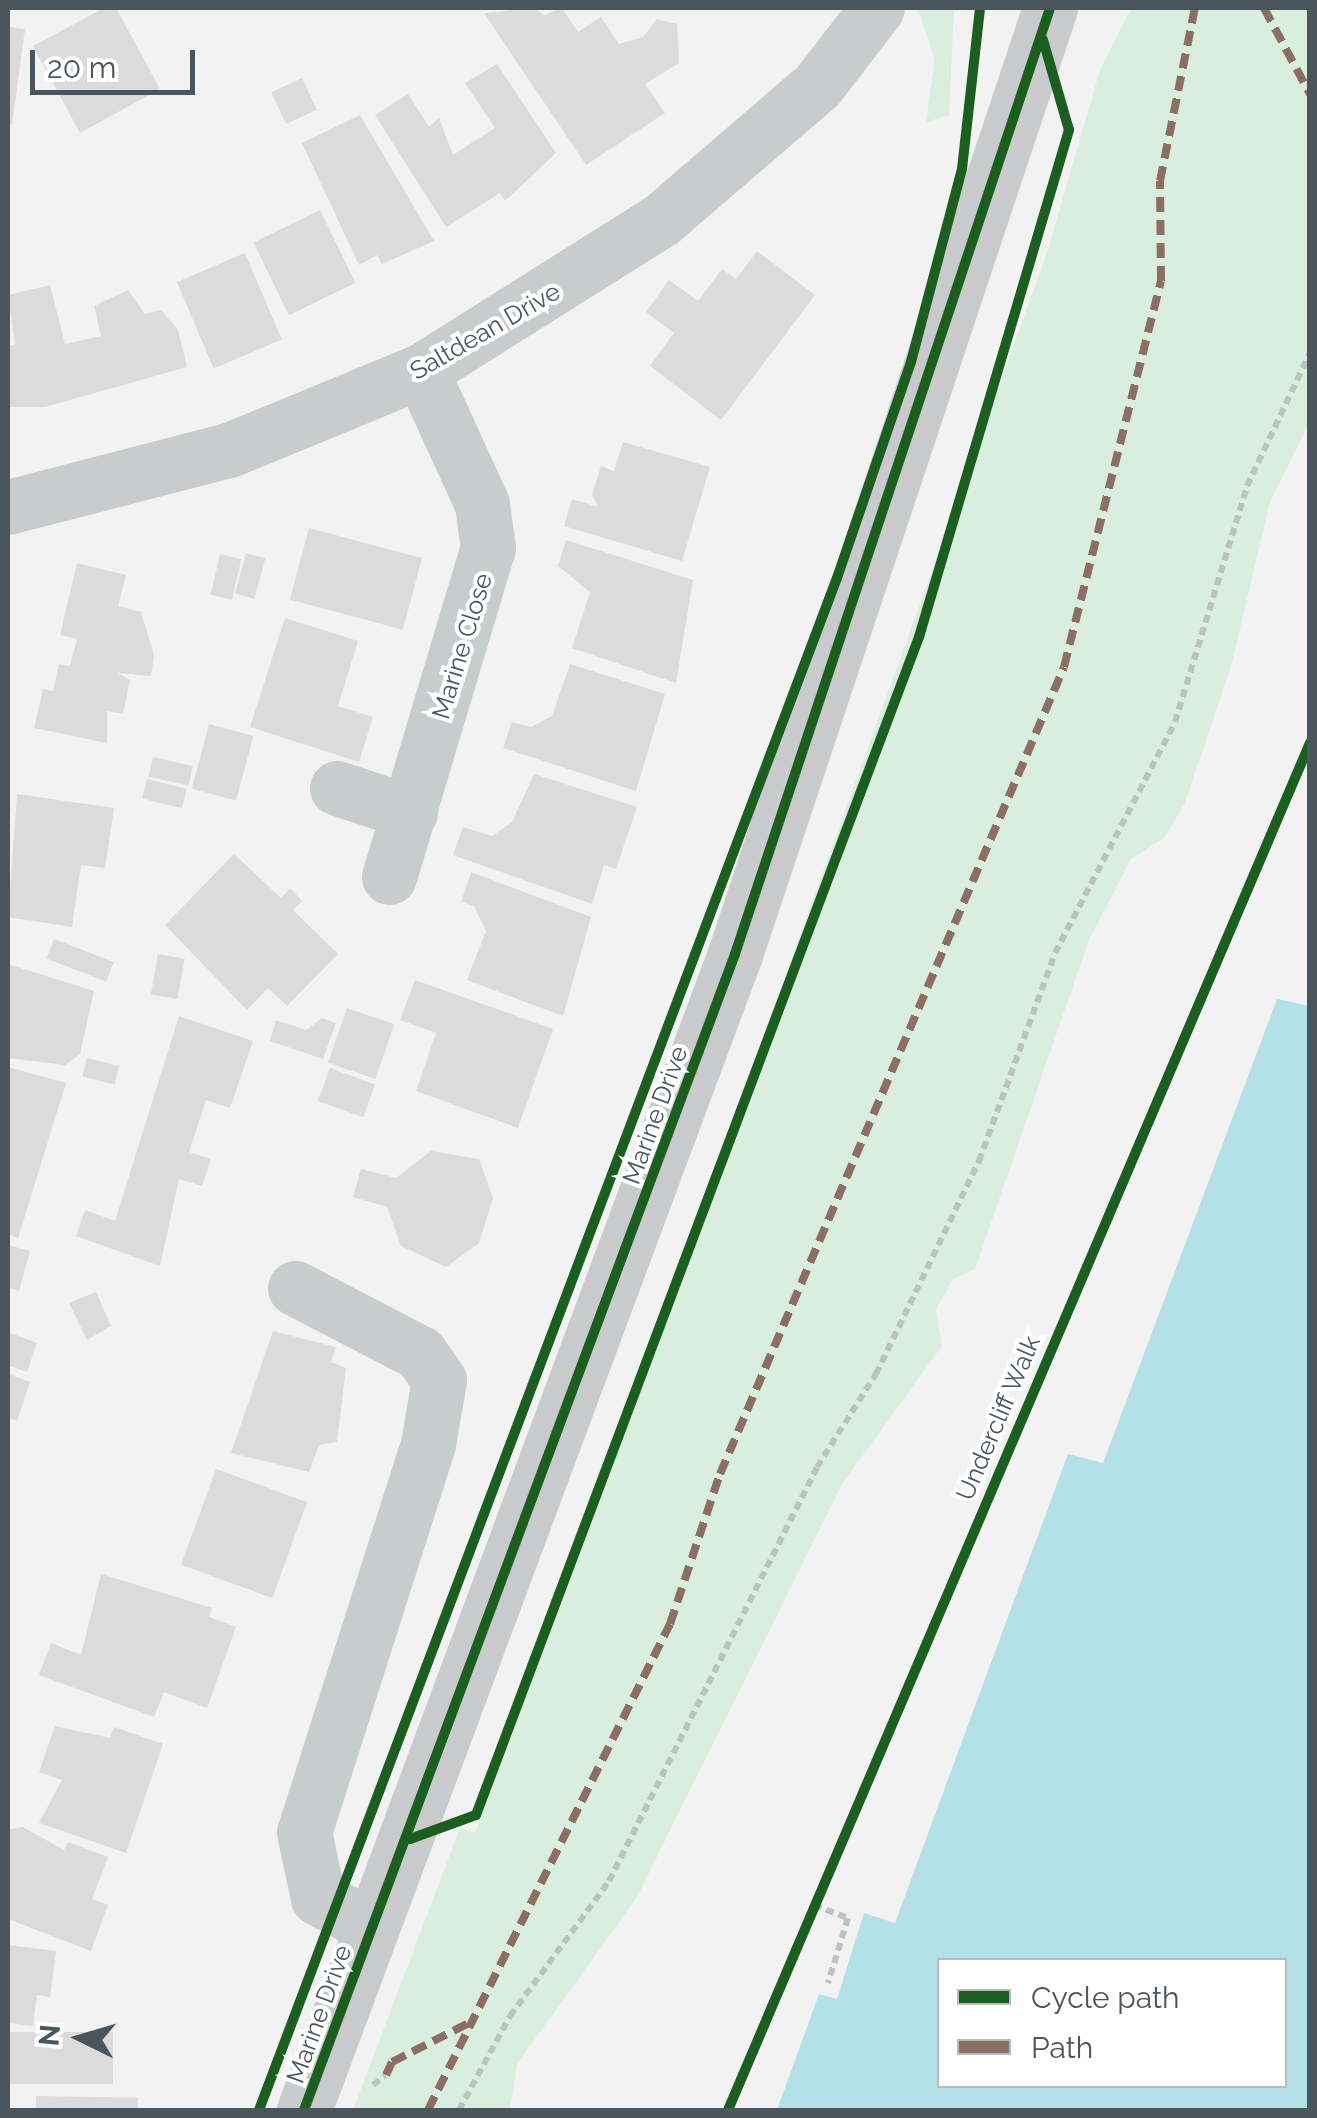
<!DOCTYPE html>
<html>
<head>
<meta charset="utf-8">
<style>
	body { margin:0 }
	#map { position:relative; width:1317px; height:2118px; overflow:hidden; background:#f2f2f2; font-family:Raleway,sans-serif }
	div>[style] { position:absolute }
	.green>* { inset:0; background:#d9eedf }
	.water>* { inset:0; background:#b3e1e7 }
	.building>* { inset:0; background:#dbdbdc; transform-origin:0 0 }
	.path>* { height:6px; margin-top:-3px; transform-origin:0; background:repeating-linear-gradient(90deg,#bac3bf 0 8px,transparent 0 13px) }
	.minor>* { height:55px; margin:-27.5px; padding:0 27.5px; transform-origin:27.5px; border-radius:27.5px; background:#c9cccd }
	.major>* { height:55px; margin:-27.5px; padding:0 27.5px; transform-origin:27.5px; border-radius:27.5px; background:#c8cacc }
	.quiet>* { height:8px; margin-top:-4px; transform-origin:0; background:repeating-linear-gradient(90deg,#8d6e63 0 15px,transparent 0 23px) }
	.cycleway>* { height:10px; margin:-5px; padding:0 5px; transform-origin:5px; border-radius:5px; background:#1b5e20 }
	span { translate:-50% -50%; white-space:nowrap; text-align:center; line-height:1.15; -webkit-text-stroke:8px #fff; paint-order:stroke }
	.street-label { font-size:25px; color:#4b555c }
	.frame { position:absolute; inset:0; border:10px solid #4b555c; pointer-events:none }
	.legend { position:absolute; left:937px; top:1958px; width:350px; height:130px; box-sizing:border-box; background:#fff; border:2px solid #b7bbbe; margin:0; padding:12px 18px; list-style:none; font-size:30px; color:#4b555c }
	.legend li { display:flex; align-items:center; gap:20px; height:50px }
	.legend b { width:50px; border:2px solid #b7bbbe }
	.north { position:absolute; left:30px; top:1988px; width:100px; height:100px; -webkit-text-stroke:8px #fff; paint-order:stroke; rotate:275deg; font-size:28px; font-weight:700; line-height:40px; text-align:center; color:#4b555c }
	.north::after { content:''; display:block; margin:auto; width:35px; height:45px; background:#4b555c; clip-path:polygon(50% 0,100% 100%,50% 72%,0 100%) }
	.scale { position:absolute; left:30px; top:50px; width:165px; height:45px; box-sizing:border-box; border:5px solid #4b555c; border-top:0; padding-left:12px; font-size:30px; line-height:35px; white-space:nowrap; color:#4b555c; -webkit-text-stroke:8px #fff; paint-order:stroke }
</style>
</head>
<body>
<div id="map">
	<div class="green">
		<div style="clip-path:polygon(918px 8px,954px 8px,949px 115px,926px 122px,935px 59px)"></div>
		<div style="clip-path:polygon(1131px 8px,1309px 8px,1309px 423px,1270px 502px,1232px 662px,1185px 803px,1164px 838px,1131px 859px,1089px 940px,975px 1269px,953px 1279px,936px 1309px,942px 1346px,842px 1484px,637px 1897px,517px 2064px,510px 2110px,353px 2110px,460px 1828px,475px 1833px,1047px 253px,1100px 70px)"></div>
	</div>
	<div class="water">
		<div style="clip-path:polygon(evenodd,1277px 999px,1310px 1006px,1309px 2110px,777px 2110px,819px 1994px,837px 1999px,864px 1913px,895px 1923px,1068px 1454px,1103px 1463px,1277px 999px,939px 1960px,1284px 1960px,1284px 2086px,939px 2086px,939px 1960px)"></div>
	</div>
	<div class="building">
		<div style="clip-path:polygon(104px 8px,116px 8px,160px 89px,80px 133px,33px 46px)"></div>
		<div style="clip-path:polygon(534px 8px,544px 15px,562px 8px,578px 32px,601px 17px,619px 44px,643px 37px,657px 19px,677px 24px,679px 63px,645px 84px,665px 113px,586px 165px,484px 13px)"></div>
		<div style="clip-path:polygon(8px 27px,25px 29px,12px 124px,8px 124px)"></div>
		<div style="clip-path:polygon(497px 64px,556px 153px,505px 201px,500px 193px,446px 227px,375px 115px,408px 94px,429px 127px,439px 118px,453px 155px,495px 128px,465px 83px)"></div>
		<div style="left:302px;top:78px;width:35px;height:34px;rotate:65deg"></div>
		<div style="clip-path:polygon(360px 115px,434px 241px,382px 264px,377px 255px,359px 265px,302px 143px)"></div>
		<div style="left:320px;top:210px;width:81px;height:74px;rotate:64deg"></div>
		<div style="clip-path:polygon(757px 251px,815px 295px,721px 420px,650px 366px,674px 333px,646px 312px,669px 280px,698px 301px,722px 269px,736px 279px)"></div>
		<div style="left:245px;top:253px;width:94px;height:74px;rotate:67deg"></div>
		<div style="clip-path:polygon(50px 285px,65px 344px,101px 336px,94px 306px,128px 290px,145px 314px,161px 310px,178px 330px,187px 367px,45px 407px,8px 407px,8px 346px,15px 345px,8px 295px)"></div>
		<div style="clip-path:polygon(623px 442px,710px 467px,682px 561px,564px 526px,572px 499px,598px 507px,592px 495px,601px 466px,614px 471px)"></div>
		<div style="left:309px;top:528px;width:117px;height:74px;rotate:15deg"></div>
		<div style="clip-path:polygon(566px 540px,693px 580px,676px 683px,572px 648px,590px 592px,558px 566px)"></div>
		<div style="left:246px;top:553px;width:20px;height:42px;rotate:15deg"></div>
		<div style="left:220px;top:554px;width:22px;height:42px;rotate:13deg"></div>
		<div style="clip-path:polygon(77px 563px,126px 575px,118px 606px,141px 612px,154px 655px,151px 676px,117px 673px,130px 680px,123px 714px,107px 711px,107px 743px,34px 728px,43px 689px,53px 691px,59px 664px,70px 666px,77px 639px,60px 635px)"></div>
		<div style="clip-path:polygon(285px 618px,358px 641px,338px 706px,373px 717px,359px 762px,250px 727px)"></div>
		<div style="clip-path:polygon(570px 664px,665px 694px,636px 791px,503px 748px,512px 722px,531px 727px,552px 716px)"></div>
		<div style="left:209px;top:724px;width:46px;height:67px;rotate:15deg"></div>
		<div style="left:153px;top:757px;width:41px;height:20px;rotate:13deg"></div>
		<div style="clip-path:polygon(534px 774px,637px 807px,616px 869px,604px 865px,592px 904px,453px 855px,463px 827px,492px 836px,512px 822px)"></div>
		<div style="left:147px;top:779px;width:41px;height:20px;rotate:14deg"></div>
		<div style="clip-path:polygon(17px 794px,114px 808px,105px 868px,81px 865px,72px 927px,8px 917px)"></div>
		<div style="clip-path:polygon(234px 854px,281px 898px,290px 888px,302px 901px,293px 910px,338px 954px,287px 1006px,268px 988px,247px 1010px,165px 925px)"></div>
		<div style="clip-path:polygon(471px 872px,591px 917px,563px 1016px,467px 980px,486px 931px,474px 906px,461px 902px)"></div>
		<div style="left:54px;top:939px;width:64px;height:21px;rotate:21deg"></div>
		<div style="left:158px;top:954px;width:27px;height:41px;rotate:10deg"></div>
		<div style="clip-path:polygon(8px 964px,94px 991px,80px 1054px,65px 1065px,8px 1058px)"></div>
		<div style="clip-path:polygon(415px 980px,553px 1029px,518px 1128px,416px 1091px,436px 1033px,400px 1020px)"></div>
		<div style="left:347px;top:1008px;width:50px;height:58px;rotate:19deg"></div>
		<div style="clip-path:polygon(179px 1016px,253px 1041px,230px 1108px,206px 1100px,189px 1152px,211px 1159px,202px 1186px,179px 1179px,160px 1266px,76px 1236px,85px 1210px,115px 1221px)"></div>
		<div style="clip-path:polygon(322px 1018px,336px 1023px,323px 1059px,270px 1041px,276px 1020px,306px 1030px)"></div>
		<div style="left:87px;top:1058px;width:33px;height:19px;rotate:14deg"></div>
		<div style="clip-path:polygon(8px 1067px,66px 1083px,18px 1238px,8px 1234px)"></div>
		<div style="left:330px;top:1068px;width:48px;height:35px;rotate:20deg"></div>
		<div style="clip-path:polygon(431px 1151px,479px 1159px,493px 1198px,479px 1243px,446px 1267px,401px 1246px,387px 1207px,353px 1197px,361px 1169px,396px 1178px)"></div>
		<div style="clip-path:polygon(8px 1245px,30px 1251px,19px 1291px,8px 1288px)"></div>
		<div style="clip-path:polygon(96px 1292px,111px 1326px,87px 1340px,69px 1303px)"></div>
		<div style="clip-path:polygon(273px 1331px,336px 1347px,331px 1362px,346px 1368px,337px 1442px,319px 1445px,309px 1472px,231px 1453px)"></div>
		<div style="clip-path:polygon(8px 1332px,37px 1343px,27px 1372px,8px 1365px)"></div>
		<div style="clip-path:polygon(8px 1374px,30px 1382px,17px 1421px,8px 1417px)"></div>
		<div style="left:216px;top:1469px;width:97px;height:102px;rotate:20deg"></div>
		<div style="clip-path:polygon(101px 1574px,212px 1608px,209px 1617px,236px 1627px,207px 1708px,164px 1692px,154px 1717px,39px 1675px,51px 1643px,81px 1655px)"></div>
		<div style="clip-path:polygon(55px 1726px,110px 1738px,114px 1727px,163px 1744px,126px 1853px,39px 1823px,62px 1780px,39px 1772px)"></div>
		<div style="clip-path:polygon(23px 1827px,64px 1850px,68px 1842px,108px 1857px,92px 1899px,108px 1905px,91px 1951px,8px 1919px,8px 1830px)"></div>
		<div style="clip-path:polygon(8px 1945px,56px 1951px,50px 1997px,37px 1995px,33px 2026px,8px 2023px)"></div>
		<div style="left:8px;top:2032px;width:105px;height:52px"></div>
		<div style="left:36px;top:2096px;width:102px;height:14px;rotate:1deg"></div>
	</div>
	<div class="path">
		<div style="left:814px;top:1905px;width:36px;rotate:21deg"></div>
		<div style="left:848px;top:1918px;width:68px;rotate:107.1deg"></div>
		<div style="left:373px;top:2085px;width:16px;rotate:-38deg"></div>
		<div style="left:459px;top:2110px;width:107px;rotate:-61.5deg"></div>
		<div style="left:510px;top:2016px;width:167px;rotate:-53.7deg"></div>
		<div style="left:609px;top:1881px;width:463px;rotate:-63.3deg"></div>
		<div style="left:817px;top:1467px;width:110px;rotate:-57.6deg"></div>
		<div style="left:876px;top:1374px;width:237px;rotate:-64.2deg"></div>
		<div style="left:979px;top:1161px;width:221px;rotate:-69.9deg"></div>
		<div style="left:1055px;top:953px;width:260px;rotate:-62.5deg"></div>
		<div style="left:1175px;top:722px;width:247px;rotate:-73deg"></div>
		<div style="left:1247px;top:486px;width:147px;rotate:-64.7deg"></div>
		<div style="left:728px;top:2110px;width:1486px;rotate:-66.94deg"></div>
	</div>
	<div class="minor">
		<div style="left:8px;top:507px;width:228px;rotate:-14.5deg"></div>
		<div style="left:229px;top:450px;width:208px;rotate:-22.4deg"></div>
		<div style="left:421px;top:371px;width:284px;rotate:-32.2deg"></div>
		<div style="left:661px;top:220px;width:206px;rotate:-40.7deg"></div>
		<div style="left:817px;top:86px;width:98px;rotate:-52.4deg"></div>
		<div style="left:337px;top:788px;width:77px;rotate:18.2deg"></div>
		<div style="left:389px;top:877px;width:344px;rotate:-73.3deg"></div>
		<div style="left:488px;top:548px;width:44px;rotate:-97.8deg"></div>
		<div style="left:482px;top:504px;width:146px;rotate:-114.6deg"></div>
		<div style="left:295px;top:1288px;width:141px;rotate:27.5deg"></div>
		<div style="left:420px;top:1353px;width:33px;rotate:55deg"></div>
		<div style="left:439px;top:1380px;width:65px;rotate:99.8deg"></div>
		<div style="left:428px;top:1444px;width:407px;rotate:107.7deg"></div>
		<div style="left:304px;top:1832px;width:67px;rotate:78deg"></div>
		<div style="left:318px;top:1898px;width:61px;rotate:28.2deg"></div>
	</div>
	<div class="major">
		<div style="left:304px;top:2110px;width:1234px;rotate:-69.55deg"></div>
		<div style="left:735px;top:954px;width:997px;rotate:-71.58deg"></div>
	</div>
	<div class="quiet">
		<div style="left:1264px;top:8px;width:98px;rotate:61.9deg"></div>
		<div style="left:386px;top:2075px;width:14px;rotate:-65deg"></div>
		<div style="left:392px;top:2062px;width:86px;rotate:-26.9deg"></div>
		<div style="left:428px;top:2110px;width:543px;rotate:-63.53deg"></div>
		<div style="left:670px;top:1624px;width:158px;rotate:-71.6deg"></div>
		<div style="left:720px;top:1474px;width:877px;rotate:-66.91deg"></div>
		<div style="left:1064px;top:667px;width:398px;rotate:-75.9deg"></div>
		<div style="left:1161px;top:281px;width:100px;rotate:-90.6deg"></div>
		<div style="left:1160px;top:181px;width:177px;rotate:-78.6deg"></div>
	</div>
	<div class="cycleway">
		<div style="left:410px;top:1839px;width:70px;rotate:-20deg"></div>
		<div style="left:476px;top:1815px;width:1259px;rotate:-69.39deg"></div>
		<div style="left:919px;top:637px;width:529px;rotate:-73.52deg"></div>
		<div style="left:1069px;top:130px;width:94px;rotate:-106.1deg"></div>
		<div style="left:259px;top:2110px;width:1637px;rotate:-69.33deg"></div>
		<div style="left:837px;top:578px;width:228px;rotate:-71.1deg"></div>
		<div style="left:911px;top:362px;width:200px;rotate:-75.2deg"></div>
		<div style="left:962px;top:169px;width:162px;rotate:-83.6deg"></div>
		<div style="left:304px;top:2110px;width:1234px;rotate:-69.55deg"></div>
		<div style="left:735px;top:954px;width:997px;rotate:-71.58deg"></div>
		<div style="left:728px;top:2110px;width:1486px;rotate:-66.94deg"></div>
	</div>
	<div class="street-label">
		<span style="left:485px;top:331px;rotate:-30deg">Saltdean Drive</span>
		<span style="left:462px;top:646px;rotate:-73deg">Marine Close</span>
		<span style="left:655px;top:1115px;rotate:-70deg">Marine Drive</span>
		<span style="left:998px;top:1418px;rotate:-67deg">Undercliff Walk</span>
		<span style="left:319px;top:2014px;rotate:-70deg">Marine Drive</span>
	</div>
	<div class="frame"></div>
	<ul class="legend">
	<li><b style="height:12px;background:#1b5e20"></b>Cycle path</li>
	<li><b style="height:12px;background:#8d6e63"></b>Path</li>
	</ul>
	<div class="north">N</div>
	<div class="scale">20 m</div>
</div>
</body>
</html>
